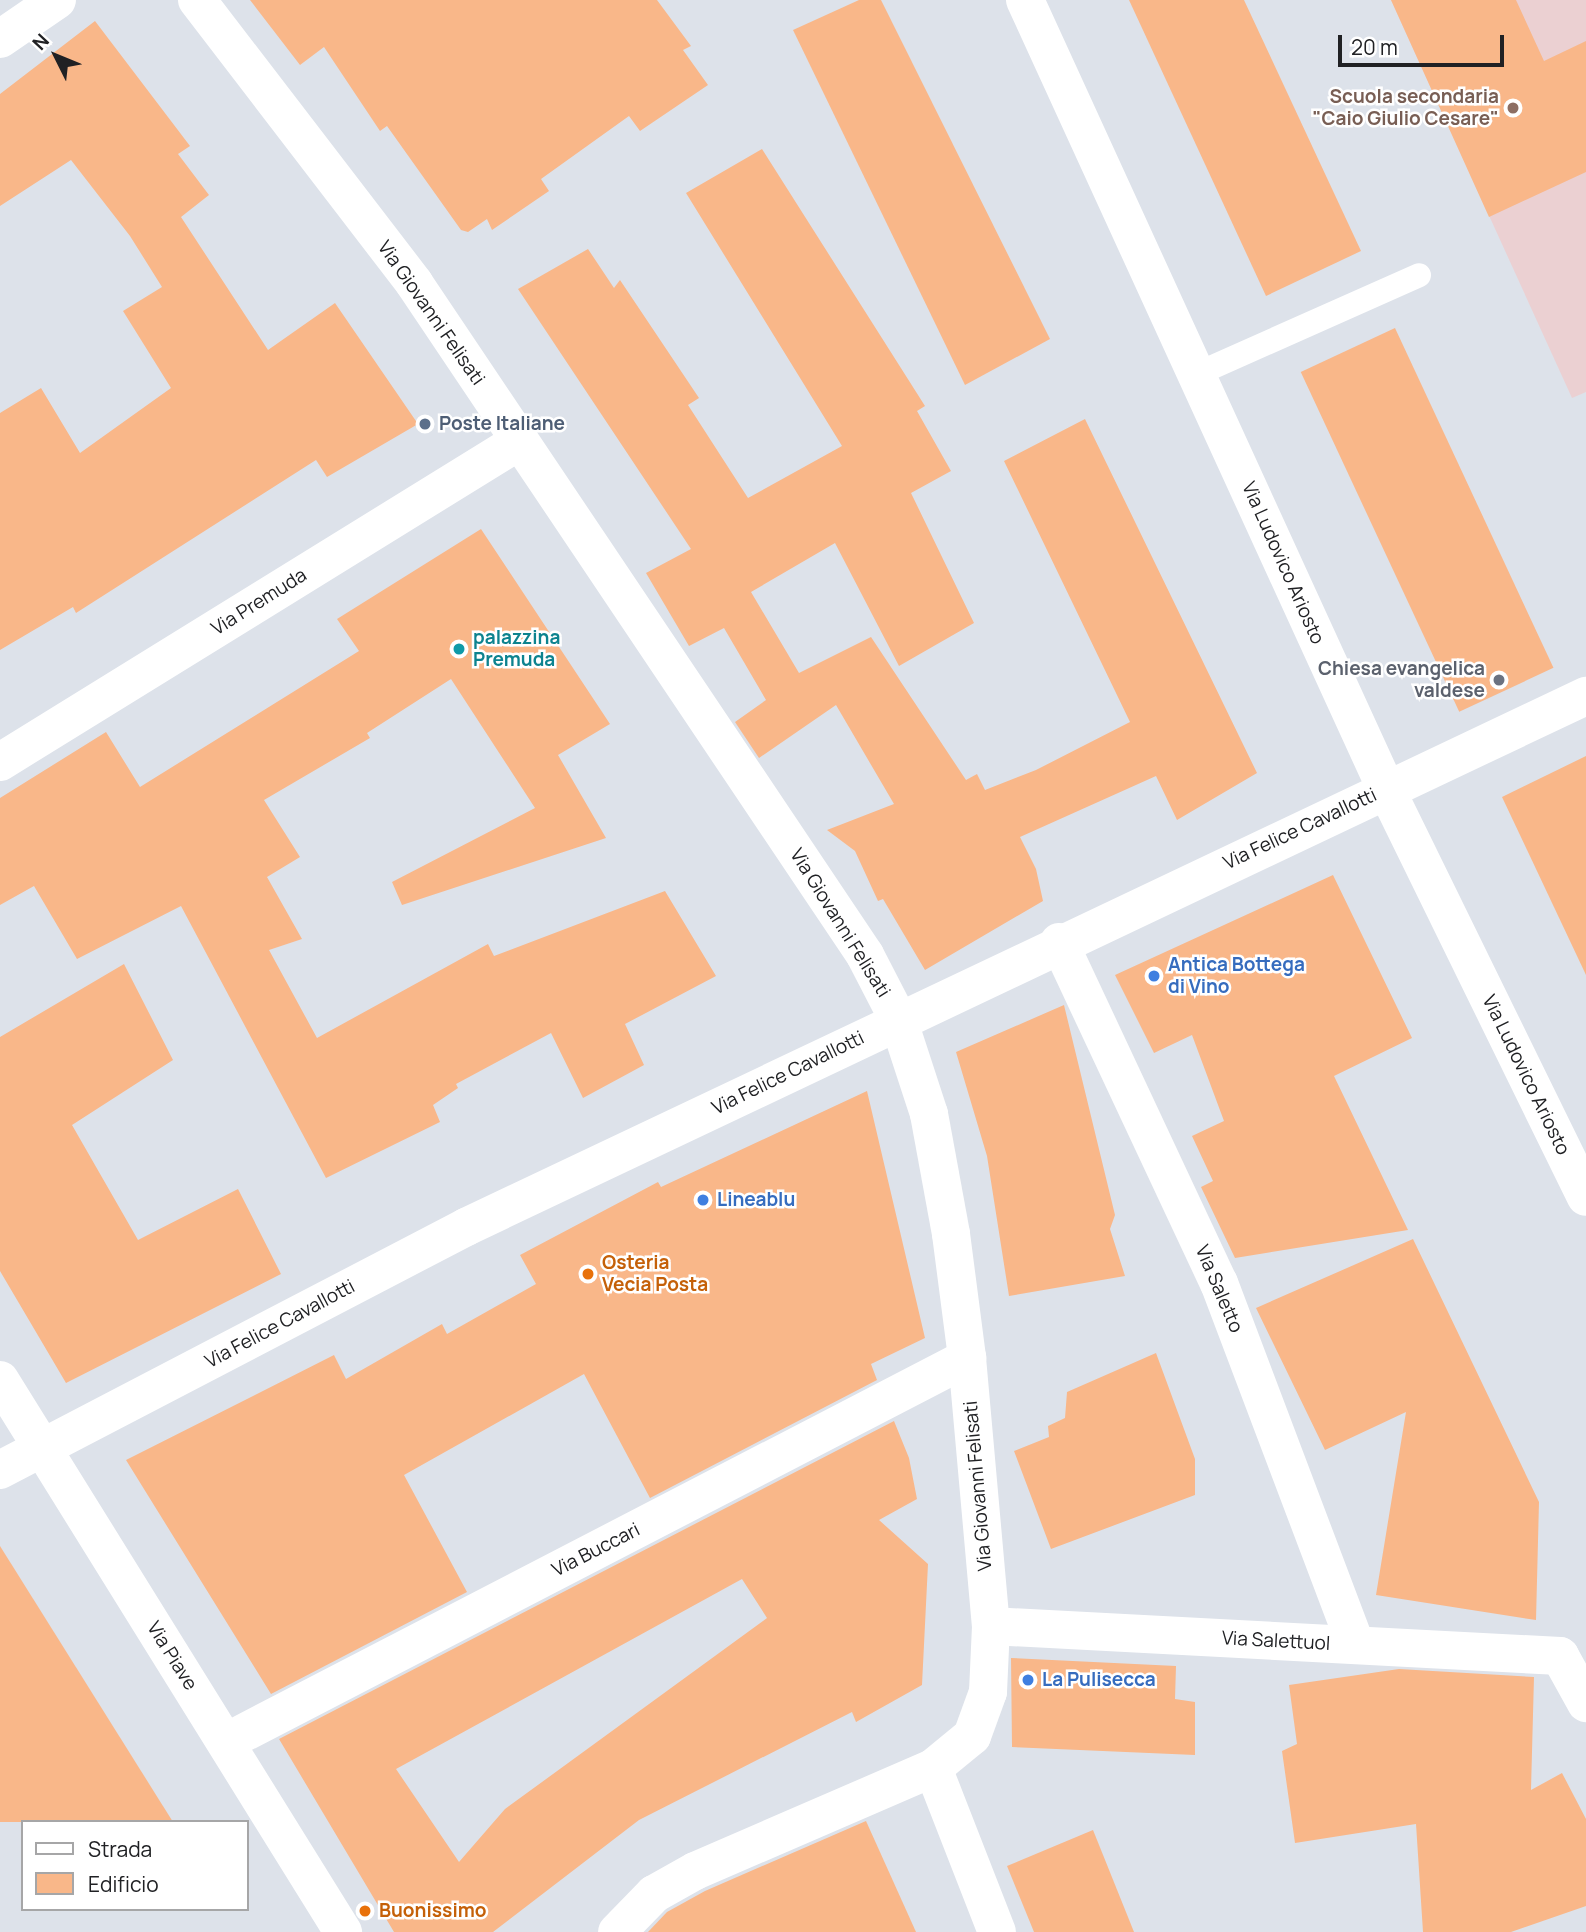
<!DOCTYPE html>
<html>
<head>
<meta charset="utf-8">
<style>
	body { margin:0 }
	#map { position:relative; width:1586px; height:1932px; overflow:hidden; background:#dde2ea; font-family:Manrope,sans-serif }
	div>[style] { position:absolute }
	.education>* { inset:0; background:#ebd0d2 }
	.building>* { inset:0; background:#f9b789; transform-origin:0 0 }
	.lane>* { height:24px; margin:-12px; padding:0 12px; transform-origin:12px; border-radius:12px; background:#fff }
	.street>* { height:38px; margin:-19px; padding:0 19px; transform-origin:19px; border-radius:19px; background:#fff }
	.secondary>* { height:38px; margin:-19px; padding:0 19px; transform-origin:19px; border-radius:19px; background:#fff }
	.dots>* { width:19px; height:19px; translate:-50% -50%; box-sizing:border-box; border:4px solid #fff; border-radius:50% }
	span { translate:-50% -50%; white-space:nowrap; text-align:center; line-height:1.15; -webkit-text-stroke:5px #fff; paint-order:stroke }
	.education-label { font-size:19px; color:#785e54; font-weight:700 }
	.right { translate:-100% -50%; text-align:right }
	.street-label { font-size:19px; color:#202124 }
	.service-label { font-size:19px; color:#4e5e75; font-weight:700 }
	.left { translate:0 -50%; text-align:left }
	.culture-label { font-size:19px; color:#0d838f; font-weight:700 }
	.worship-label { font-size:19px; color:#5b616d; font-weight:700 }
	.shop-label { font-size:19px; color:#366cbe; font-weight:700 }
	.food-label { font-size:19px; color:#c56008; font-weight:700 }
	.legend { position:absolute; left:21px; top:1820px; width:228px; height:91px; box-sizing:border-box; background:#fff; border:2px solid #a6a6a7; margin:0; padding:9px 12px; list-style:none; font-size:21px; color:#202124 }
	.legend li { display:flex; align-items:center; gap:14px; height:35px }
	.legend b { width:35px; border:2px solid #a6a6a7 }
	.north { position:absolute; left:21px; top:21px; width:70px; height:70px; -webkit-text-stroke:5px #fff; paint-order:stroke; rotate:313deg; font-size:19px; font-weight:700; line-height:28px; text-align:center; color:#202124 }
	.north::after { content:''; display:block; margin:auto; width:24px; height:32px; background:#202124; clip-path:polygon(50% 0,100% 100%,50% 72%,0 100%) }
	.scale { position:absolute; left:1338px; top:35px; width:166px; height:32px; box-sizing:border-box; border:4px solid #202124; border-top:0; padding-left:9px; font-size:21px; line-height:24px; white-space:nowrap; color:#202124; -webkit-text-stroke:5px #fff; paint-order:stroke }
</style>
</head>
<body>
<div id="map">
	<div class="education">
		<div style="clip-path:polygon(1391px 0,1586px 0,1586px 392px,1572px 398px)"></div>
	</div>
	<div class="building">
		<div style="clip-path:polygon(250px 0,657px 0,691px 46px,683px 50px,708px 85px,640px 131px,629px 116px,541px 179px,549px 191px,492px 230px,487px 219px,468px 232px,461px 230px,387px 126px,380px 131px,324px 47px,300px 65px)"></div>
		<div style="clip-path:polygon(859px 0,881px 0,1050px 339px,965px 385px,793px 30px)"></div>
		<div style="clip-path:polygon(1129px 0,1244px 0,1361px 251px,1266px 296px)"></div>
		<div style="clip-path:polygon(1391px 0,1516px 0,1544px 61px,1586px 41px,1586px 172px,1489px 217px)"></div>
		<div style="clip-path:polygon(95px 21px,190px 146px,178px 154px,209px 195px,181px 217px,268px 350px,335px 303px,418px 424px,327px 477px,316px 460px,76px 613px,73px 607px,0 650px,0 413px,41px 388px,80px 453px,171px 388px,123px 311px,162px 287px,130px 236px,71px 160px,0 206px,0 94px)"></div>
		<div style="clip-path:polygon(762px 149px,925px 406px,917px 411px,951px 471px,911px 493px,974px 623px,899px 666px,835px 543px,751px 592px,799px 673px,871px 637px,966px 780px,977px 774px,985px 790px,1036px 770px,1130px 722px,1004px 461px,1085px 419px,1257px 773px,1177px 820px,1156px 776px,1020px 837px,1036px 869px,1043px 901px,925px 970px,883px 899px,878px 901px,855px 851px,827px 830px,894px 804px,836px 705px,759px 758px,735px 722px,766px 700px,724px 628px,689px 646px,646px 573px,691px 549px,518px 289px,588px 249px,614px 288px,620px 280px,699px 398px,688px 405px,748px 498px,842px 446px,686px 193px)"></div>
		<div style="left:1395px;top:328px;width:375px;height:104px;rotate:65deg"></div>
		<div style="clip-path:polygon(481px 529px,610px 724px,558px 755px,606px 838px,402px 905px,392px 882px,535px 808px,451px 679px,367px 733px,370px 738px,264px 800px,300px 857px,267px 877px,302px 939px,269px 950px,317px 1038px,488px 944px,494px 956px,665px 891px,716px 976px,625px 1024px,644px 1065px,583px 1098px,551px 1033px,456px 1084px,458px 1088px,433px 1105px,440px 1122px,326px 1178px,181px 906px,77px 959px,34px 886px,0 905px,0 798px,106px 732px,140px 787px,359px 651px,337px 619px)"></div>
		<div style="clip-path:polygon(1586px 756px,1586px 975px,1502px 797px)"></div>
		<div style="clip-path:polygon(1333px 875px,1412px 1038px,1334px 1076px,1408px 1230px,1235px 1258px,1201px 1187px,1213px 1181px,1192px 1136px,1224px 1121px,1192px 1035px,1154px 1053px,1115px 975px)"></div>
		<div style="clip-path:polygon(124px 964px,173px 1060px,72px 1125px,138px 1240px,238px 1189px,281px 1274px,66px 1383px,0 1271px,0 1037px)"></div>
		<div style="clip-path:polygon(1064px 1005px,1115px 1215px,1110px 1229px,1125px 1276px,1009px 1296px,987px 1156px,956px 1052px)"></div>
		<div style="clip-path:polygon(867px 1091px,925px 1338px,871px 1364px,877px 1380px,650px 1498px,584px 1374px,404px 1475px,467px 1592px,271px 1694px,126px 1460px,334px 1355px,346px 1379px,442px 1324px,447px 1334px,536px 1284px,520px 1255px,658px 1182px,661px 1187px)"></div>
		<div style="clip-path:polygon(1413px 1239px,1539px 1502px,1536px 1620px,1376px 1595px,1406px 1412px,1325px 1450px,1256px 1308px)"></div>
		<div style="clip-path:polygon(1156px 1353px,1195px 1459px,1195px 1495px,1051px 1549px,1014px 1451px,1049px 1437px,1048px 1426px,1065px 1418px,1067px 1392px)"></div>
		<div style="clip-path:polygon(evenodd,894px 1421px,909px 1458px,917px 1499px,879px 1520px,928px 1564px,922px 1685px,856px 1722px,852px 1712px,639px 1820px,493px 1932px,394px 1932px,279px 1739px,894px 1421px,742px 1579px,767px 1618px,505px 1809px,459px 1862px,396px 1769px,742px 1579px)"></div>
		<div style="clip-path:polygon(0 1546px,173px 1822px,0 1822px)"></div>
		<div style="clip-path:polygon(1011px 1658px,1176px 1666px,1175px 1699px,1195px 1702px,1195px 1755px,1012px 1747px)"></div>
		<div style="clip-path:polygon(1399px 1669px,1534px 1677px,1531px 1790px,1562px 1773px,1586px 1819px,1586px 1906px,1511px 1932px,1423px 1932px,1416px 1824px,1295px 1843px,1282px 1751px,1297px 1744px,1289px 1685px)"></div>
		<div style="clip-path:polygon(866px 1821px,916px 1932px,648px 1932px,667px 1912px,705px 1891px)"></div>
		<div style="clip-path:polygon(1093px 1830px,1134px 1932px,1034px 1932px,1007px 1866px)"></div>
	</div>
	<div class="lane">
		<div style="left:1197px;top:374px;width:243px;rotate:-24deg"></div>
	</div>
	<div class="street">
		<div style="left:197px;top:0;width:357px;rotate:52.5deg"></div>
		<div style="left:414px;top:283px;width:809px;rotate:56.13deg"></div>
		<div style="left:865px;top:955px;width:72px;rotate:62.7deg"></div>
		<div style="left:898px;top:1019px;width:100px;rotate:71.9deg"></div>
		<div style="left:929px;top:1114px;width:122px;rotate:79.6deg"></div>
		<div style="left:951px;top:1234px;width:125px;rotate:82.6deg"></div>
		<div style="left:967px;top:1358px;width:269px;rotate:84.9deg"></div>
		<div style="left:991px;top:1626px;width:66px;rotate:92.6deg"></div>
		<div style="left:988px;top:1692px;width:47px;rotate:110deg"></div>
		<div style="left:972px;top:1736px;width:50px;rotate:140.6deg"></div>
		<div style="left:933px;top:1768px;width:259px;rotate:156.6deg"></div>
		<div style="left:695px;top:1871px;width:47px;rotate:150.7deg"></div>
		<div style="left:654px;top:1894px;width:53px;rotate:134.2deg"></div>
		<div style="left:1025px;top:0;width:868px;rotate:65.41deg"></div>
		<div style="left:1386px;top:789px;width:454px;rotate:63.9deg"></div>
		<div style="left:0;top:39px;width:69px;rotate:-34.4deg"></div>
		<div style="left:0;top:762px;width:609px;rotate:-31.71deg"></div>
		<div style="left:1059px;top:942px;width:377px;rotate:64.9deg"></div>
		<div style="left:1219px;top:1283px;width:387px;rotate:69.3deg"></div>
		<div style="left:0;top:1470px;width:526px;rotate:-27.54deg"></div>
		<div style="left:466px;top:1227px;width:1240px;rotate:-25.37deg"></div>
		<div style="left:991px;top:1626px;width:570px;rotate:3.02deg"></div>
		<div style="left:1560px;top:1656px;width:54px;rotate:61deg"></div>
		<div style="left:226px;top:1742px;width:835px;rotate:-27.39deg"></div>
		<div style="left:933px;top:1768px;width:176px;rotate:68.7deg"></div>
	</div>
	<div class="secondary">
		<div style="left:0;top:1380px;width:650px;rotate:58.14deg"></div>
	</div>
	<div class="dots">
		<div style="left:1513px;top:108px;background:#8d6e63"></div>
		<div style="left:425px;top:424px;background:#5c6f8a"></div>
		<div style="left:459px;top:649px;background:#0f9aa8"></div>
		<div style="left:1499px;top:680px;background:#6b7280"></div>
		<div style="left:1154px;top:976px;background:#3f7fe0"></div>
		<div style="left:703px;top:1200px;background:#3f7fe0"></div>
		<div style="left:588px;top:1274px;background:#e8710a"></div>
		<div style="left:1028px;top:1680px;background:#3f7fe0"></div>
		<div style="left:365px;top:1911px;background:#e8710a"></div>
	</div>
	<div class="education-label">
		<span class="right" style="left:1499px;top:108px">Scuola secondaria<br>"Caio Giulio Cesare"</span>
	</div>
	<div class="street-label">
		<span style="left:431px;top:313px;rotate:55deg">Via Giovanni Felisati</span>
		<span style="left:1283px;top:563px;rotate:66deg">Via Ludovico Ariosto</span>
		<span style="left:259px;top:602px;rotate:-32deg">Via Premuda</span>
		<span style="left:1300px;top:829px;rotate:-25deg">Via Felice Cavallotti</span>
		<span style="left:840px;top:923px;rotate:58deg">Via Giovanni Felisati</span>
		<span style="left:788px;top:1073px;rotate:-26deg">Via Felice Cavallotti</span>
		<span style="left:1526px;top:1075px;rotate:64deg">Via Ludovico Ariosto</span>
		<span style="left:1219px;top:1289px;rotate:67deg">Via Saletto</span>
		<span style="left:280px;top:1324px;rotate:-28deg">Via Felice Cavallotti</span>
		<span style="left:978px;top:1486px;rotate:-95deg">Via Giovanni Felisati</span>
		<span style="left:596px;top:1550px;rotate:-27deg">Via Buccari</span>
		<span style="left:1276px;top:1641px;rotate:3deg">Via Salettuol</span>
		<span style="left:172px;top:1656px;rotate:58deg">Via Piave</span>
	</div>
	<div class="service-label">
		<span class="left" style="left:439px;top:424px">Poste Italiane</span>
	</div>
	<div class="culture-label">
		<span class="left" style="left:473px;top:649px">palazzina<br>Premuda</span>
	</div>
	<div class="worship-label">
		<span class="right" style="left:1485px;top:680px">Chiesa evangelica<br>valdese</span>
	</div>
	<div class="shop-label">
		<span class="left" style="left:1168px;top:976px">Antica Bottega<br>di Vino</span>
		<span class="left" style="left:717px;top:1200px">Lineablu</span>
		<span class="left" style="left:1042px;top:1680px">La Pulisecca</span>
	</div>
	<div class="food-label">
		<span class="left" style="left:602px;top:1274px">Osteria<br>Vecia Posta</span>
		<span class="left" style="left:379px;top:1911px">Buonissimo</span>
	</div>
	<ul class="legend">
	<li><b style="height:9px;background:#fff"></b>Strada</li>
	<li><b style="height:19px;background:#f9b789"></b>Edificio</li>
	</ul>
	<div class="north">N</div>
	<div class="scale">20 m</div>
</div>
</body>
</html>
